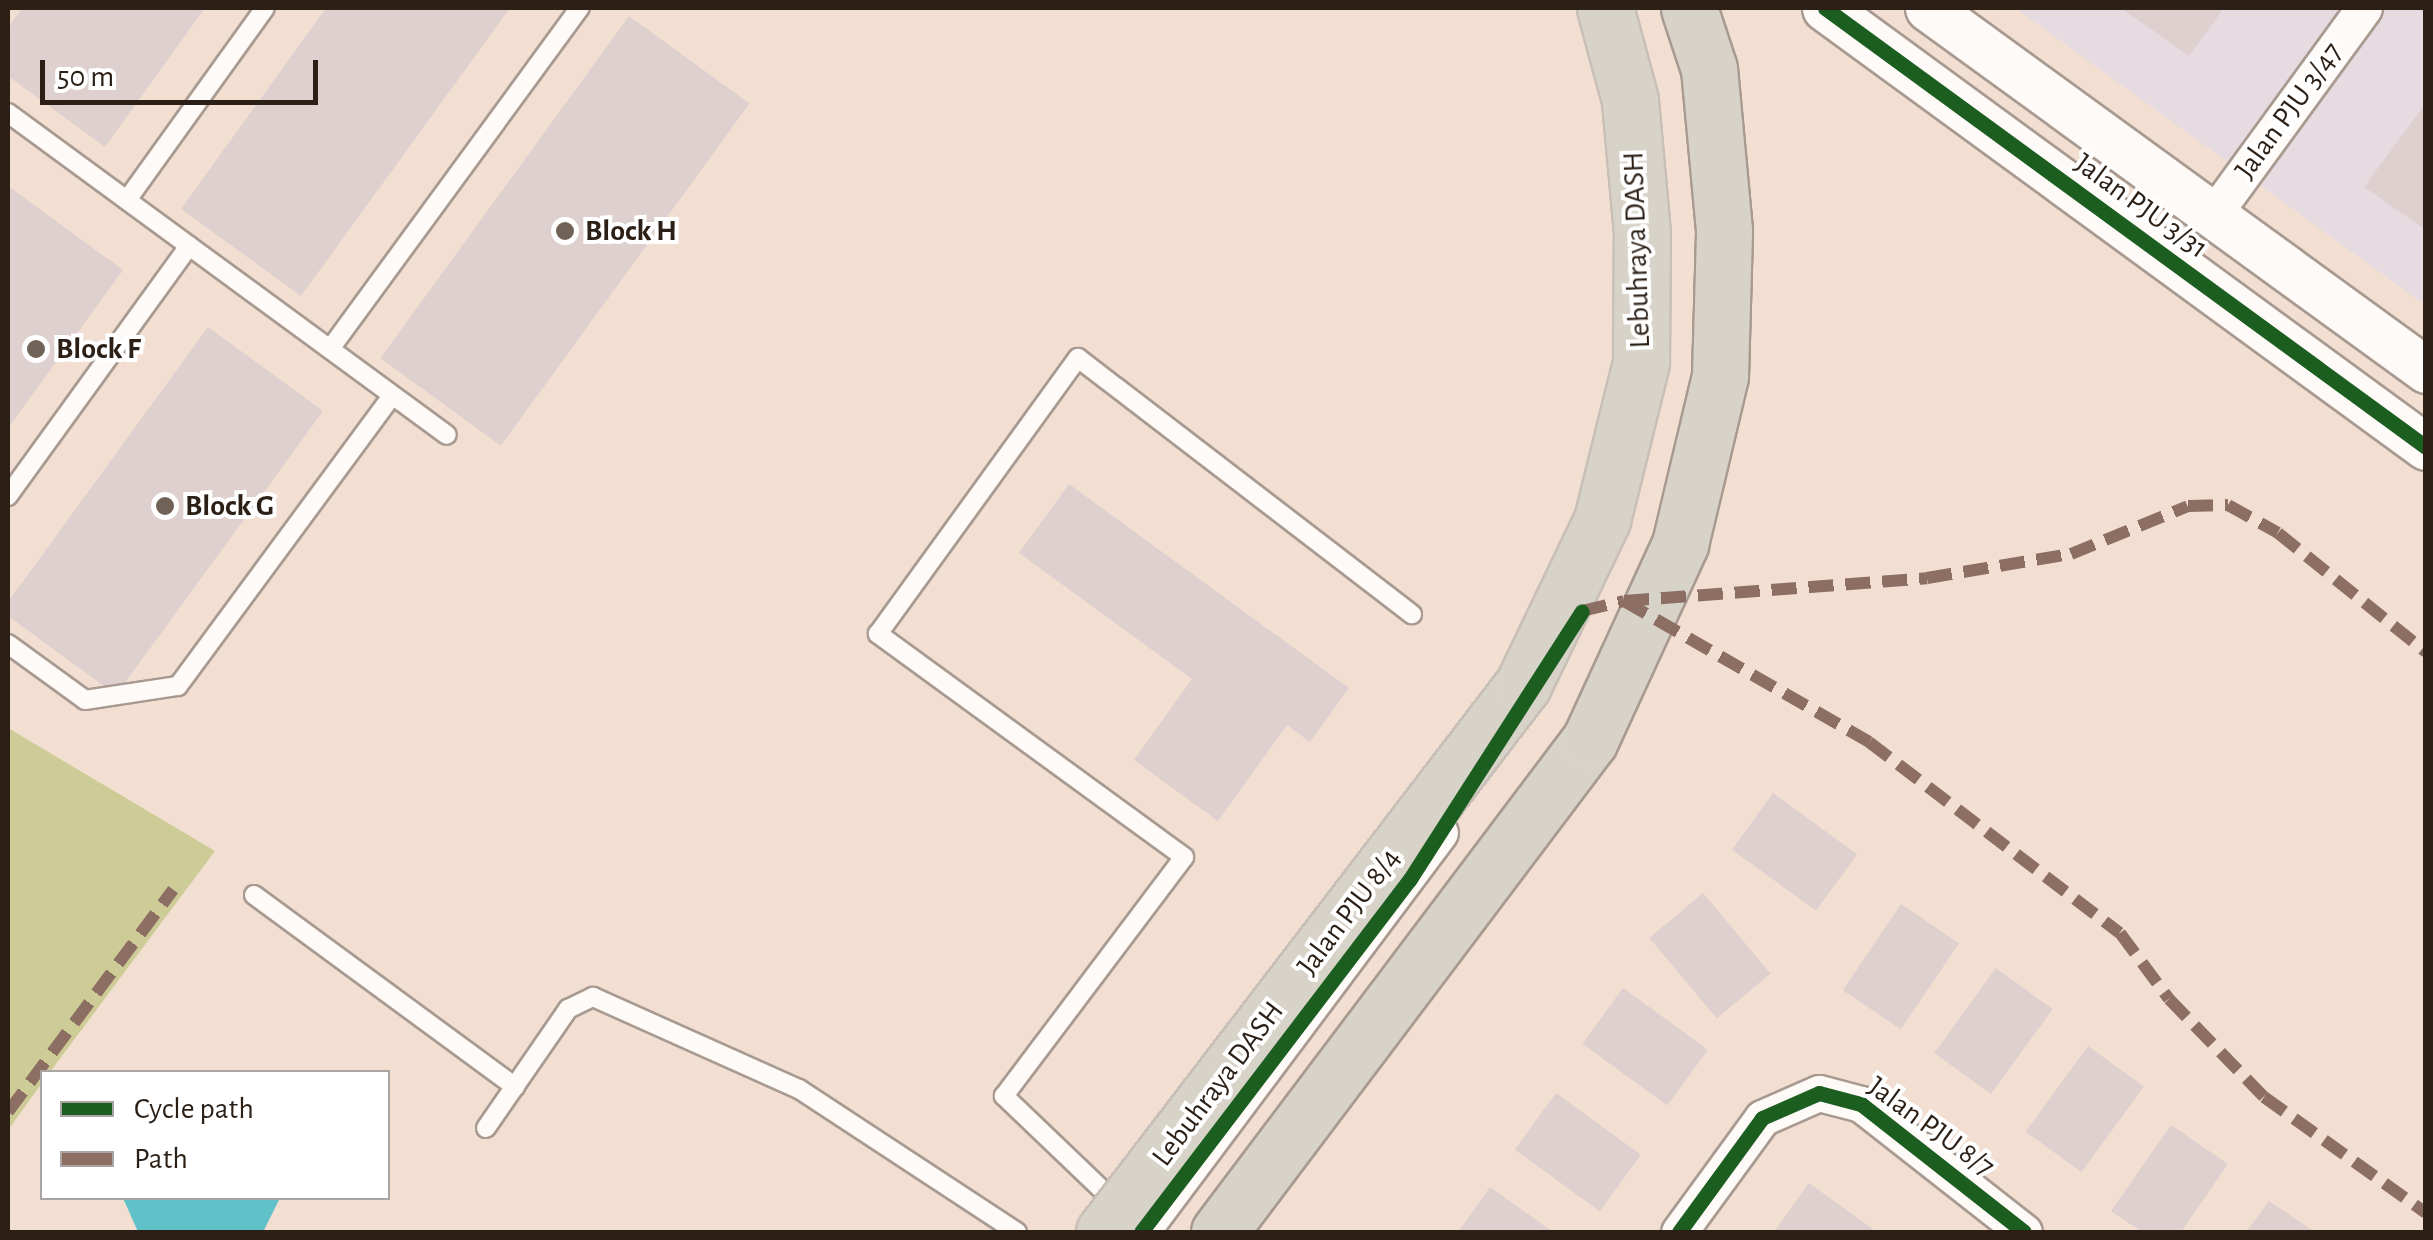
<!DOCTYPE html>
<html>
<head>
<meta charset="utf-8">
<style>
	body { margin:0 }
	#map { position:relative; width:2433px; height:1240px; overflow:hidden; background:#f2dfd2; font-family:"Alegreya Sans",sans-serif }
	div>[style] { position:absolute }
	.industrial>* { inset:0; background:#e6dbe1 }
	.forest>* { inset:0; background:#cdcc96 }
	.water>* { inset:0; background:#60c1c8 }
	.building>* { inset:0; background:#ded0cf; transform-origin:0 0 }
	.roads { filter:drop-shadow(2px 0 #a89a90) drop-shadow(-2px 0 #a89a90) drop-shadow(0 2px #a89a90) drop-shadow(0 -2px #a89a90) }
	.service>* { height:18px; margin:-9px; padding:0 9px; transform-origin:9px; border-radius:9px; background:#fdfaf8 }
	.minor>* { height:35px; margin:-17.5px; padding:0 17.5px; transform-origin:17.5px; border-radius:17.5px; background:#fdfaf8 }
	.tertiary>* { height:45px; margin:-22.5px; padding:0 22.5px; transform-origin:22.5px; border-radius:22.5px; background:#fdfaf8 }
	.motorway>* { height:55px; margin:-27.5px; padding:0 27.5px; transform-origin:27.5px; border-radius:27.5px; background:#d8d3c8 }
	.bridges { filter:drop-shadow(2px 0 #c8bfb8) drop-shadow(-2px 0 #c8bfb8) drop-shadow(0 2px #c8bfb8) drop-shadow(0 -2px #c8bfb8) }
	.motorway-bridge>* { height:55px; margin:-27.5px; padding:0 27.5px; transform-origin:27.5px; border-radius:27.5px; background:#d8d3c8 }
	.quiet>* { height:12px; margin-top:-6px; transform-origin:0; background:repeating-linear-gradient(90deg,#8d6e63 0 25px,transparent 0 37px) }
	.cycleway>* { height:15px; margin:-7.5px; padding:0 7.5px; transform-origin:7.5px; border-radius:7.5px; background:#1b5e20 }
	.dots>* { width:28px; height:28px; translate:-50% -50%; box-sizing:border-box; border:5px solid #fff; border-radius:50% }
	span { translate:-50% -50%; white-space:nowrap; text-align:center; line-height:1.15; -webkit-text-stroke:8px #fff; paint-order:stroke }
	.street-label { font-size:30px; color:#2b1f16 }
	.poi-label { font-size:30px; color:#2b1f16; font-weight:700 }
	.left { translate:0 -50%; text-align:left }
	.frame { position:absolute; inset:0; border:10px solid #2b1f16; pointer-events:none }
	.legend { position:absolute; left:40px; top:1070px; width:350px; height:130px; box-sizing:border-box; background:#fff; border:2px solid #aaa5a2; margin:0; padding:12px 18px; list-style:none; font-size:30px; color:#2b1f16 }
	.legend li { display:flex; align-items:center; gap:20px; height:50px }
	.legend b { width:50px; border:2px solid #aaa5a2 }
	.scale { position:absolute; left:40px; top:60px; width:278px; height:45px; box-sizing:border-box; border:5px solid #2b1f16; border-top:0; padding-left:12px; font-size:30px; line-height:35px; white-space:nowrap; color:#2b1f16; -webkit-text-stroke:8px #fff; paint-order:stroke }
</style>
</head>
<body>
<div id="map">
	<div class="industrial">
		<div style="clip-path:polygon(2015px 8px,2425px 8px,2425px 305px)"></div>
	</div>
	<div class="forest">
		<div style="clip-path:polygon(8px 728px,215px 851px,50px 1072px,42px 1072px,42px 1083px,8px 1130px)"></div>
	</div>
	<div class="water">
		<div style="clip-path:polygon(123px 1198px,280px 1198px,263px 1232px,138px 1232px)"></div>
	</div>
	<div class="building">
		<div style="clip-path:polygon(22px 8px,205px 8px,105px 147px,8px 76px,8px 28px)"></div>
		<div style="clip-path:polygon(326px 8px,510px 8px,301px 296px,181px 209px)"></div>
		<div style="clip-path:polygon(2121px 8px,2224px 8px,2189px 56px)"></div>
		<div style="left:629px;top:16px;width:149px;height:423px;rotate:36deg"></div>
		<div style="clip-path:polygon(2426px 103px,2426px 230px,2364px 187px)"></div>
		<div style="clip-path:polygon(8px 186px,123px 270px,8px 428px)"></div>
		<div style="clip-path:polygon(208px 327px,323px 411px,116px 695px,8px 616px,8px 602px)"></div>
		<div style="clip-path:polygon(1069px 484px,1349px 688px,1310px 742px,1287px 725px,1218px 821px,1134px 760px,1192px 679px,1019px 553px)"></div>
		<div style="left:1773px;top:793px;width:104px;height:70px;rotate:36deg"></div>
		<div style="left:1703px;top:893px;width:105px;height:70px;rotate:50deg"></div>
		<div style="left:1901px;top:904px;width:70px;height:104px;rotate:34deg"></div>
		<div style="left:1996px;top:968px;width:70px;height:105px;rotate:36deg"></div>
		<div style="left:1623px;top:988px;width:105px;height:69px;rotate:36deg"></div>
		<div style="left:2088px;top:1046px;width:69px;height:106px;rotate:36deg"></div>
		<div style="left:1556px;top:1093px;width:105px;height:70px;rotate:36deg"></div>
		<div style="clip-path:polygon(2171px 1125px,2228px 1164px,2181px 1232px,2142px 1232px,2111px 1211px)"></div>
		<div style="clip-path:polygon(1809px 1183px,1877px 1232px,1774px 1232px)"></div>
		<div style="clip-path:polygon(1490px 1187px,1553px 1232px,1458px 1232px)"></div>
		<div style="clip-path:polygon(2269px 1201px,2315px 1232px,2246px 1232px)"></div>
	</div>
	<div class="roads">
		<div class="service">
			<div style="left:8px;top:113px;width:544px;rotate:36.26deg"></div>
			<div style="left:127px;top:200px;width:236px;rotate:-54.3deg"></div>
			<div style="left:330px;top:349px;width:423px;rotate:-53.8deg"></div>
			<div style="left:8px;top:496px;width:309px;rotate:-54.1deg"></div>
			<div style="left:8px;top:644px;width:95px;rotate:36deg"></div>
			<div style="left:85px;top:700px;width:94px;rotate:-8.6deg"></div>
			<div style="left:178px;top:686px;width:360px;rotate:-53.6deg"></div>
			<div style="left:254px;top:895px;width:324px;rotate:36.3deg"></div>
			<div style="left:486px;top:1128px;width:145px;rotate:-55.4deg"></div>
			<div style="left:568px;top:1009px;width:28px;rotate:-26deg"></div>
			<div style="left:593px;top:997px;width:226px;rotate:24.1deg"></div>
			<div style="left:799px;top:1089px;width:261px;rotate:33.3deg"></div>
			<div style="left:1118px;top:1205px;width:158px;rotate:-136.3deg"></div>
			<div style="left:1004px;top:1096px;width:299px;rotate:-53deg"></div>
			<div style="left:1184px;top:857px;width:379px;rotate:-143.9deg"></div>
			<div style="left:878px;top:634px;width:341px;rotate:-54.1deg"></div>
			<div style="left:1078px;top:358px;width:421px;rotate:37.5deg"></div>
		</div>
		<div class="minor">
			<div style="left:2213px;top:215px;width:256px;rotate:-53.9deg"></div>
			<div style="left:1141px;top:1232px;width:499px;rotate:-53.2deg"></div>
			<div style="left:1679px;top:1232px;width:141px;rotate:-53.9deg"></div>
			<div style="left:1762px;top:1118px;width:62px;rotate:-23.7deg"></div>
			<div style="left:1819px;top:1093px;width:43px;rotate:14.7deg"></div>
			<div style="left:1861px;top:1104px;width:207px;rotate:38.1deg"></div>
		</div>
		<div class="tertiary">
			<div style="left:1825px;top:8px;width:744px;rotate:36.15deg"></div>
			<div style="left:1928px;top:8px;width:616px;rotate:36.01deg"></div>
		</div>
		<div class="motorway">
			<div style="left:1219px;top:1232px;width:616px;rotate:-52.98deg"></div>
			<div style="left:1590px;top:740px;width:216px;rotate:-65.3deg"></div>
			<div style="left:1680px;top:544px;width:173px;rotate:-76.6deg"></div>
			<div style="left:1720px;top:376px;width:146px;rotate:-88.4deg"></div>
			<div style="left:1724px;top:230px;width:162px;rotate:-95.3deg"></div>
			<div style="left:1709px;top:69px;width:64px;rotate:-108.2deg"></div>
		</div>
	</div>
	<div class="bridges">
		<div class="motorway-bridge">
			<div style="left:1104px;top:1232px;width:689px;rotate:-52.55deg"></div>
			<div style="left:1523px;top:685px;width:183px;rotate:-64.4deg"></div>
			<div style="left:1602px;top:520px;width:163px;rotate:-76.1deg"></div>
			<div style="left:1641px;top:362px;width:129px;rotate:-89.6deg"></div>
			<div style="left:1642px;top:233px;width:134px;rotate:-95.2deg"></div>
			<div style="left:1630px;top:100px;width:95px;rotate:-105.2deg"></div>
		</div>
	</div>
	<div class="quiet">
		<div style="left:1624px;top:601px;width:304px;rotate:-4.3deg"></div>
		<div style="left:1927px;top:578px;width:146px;rotate:-9.5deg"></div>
		<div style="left:2071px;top:554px;width:126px;rotate:-22.3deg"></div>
		<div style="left:2188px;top:506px;width:40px;rotate:-1.4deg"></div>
		<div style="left:2228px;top:505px;width:57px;rotate:29.2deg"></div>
		<div style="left:2278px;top:533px;width:190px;rotate:38.8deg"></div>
		<div style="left:1582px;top:611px;width:43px;rotate:-13.4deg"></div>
		<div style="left:1624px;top:601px;width:283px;rotate:29.9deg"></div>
		<div style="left:1869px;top:742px;width:315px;rotate:37.3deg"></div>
		<div style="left:2120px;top:933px;width:82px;rotate:53.4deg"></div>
		<div style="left:2169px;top:999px;width:136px;rotate:45.9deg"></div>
		<div style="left:2264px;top:1097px;width:199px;rotate:35.6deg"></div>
		<div style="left:8px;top:1112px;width:277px;rotate:-53.4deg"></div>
	</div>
	<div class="cycleway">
		<div style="left:1825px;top:8px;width:744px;rotate:36.15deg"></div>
		<div style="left:1141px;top:1232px;width:444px;rotate:-52.7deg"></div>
		<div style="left:1410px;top:879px;width:318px;rotate:-57.3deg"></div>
		<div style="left:1679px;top:1232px;width:141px;rotate:-53.9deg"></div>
		<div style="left:1762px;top:1118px;width:62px;rotate:-23.7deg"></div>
		<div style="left:1819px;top:1093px;width:43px;rotate:14.7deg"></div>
		<div style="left:1861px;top:1104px;width:207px;rotate:38.1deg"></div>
	</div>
	<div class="dots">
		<div style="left:565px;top:231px;background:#716258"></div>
		<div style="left:36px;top:349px;background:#716258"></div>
		<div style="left:165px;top:506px;background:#716258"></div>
	</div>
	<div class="street-label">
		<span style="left:2289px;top:111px;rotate:-54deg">Jalan PJU 3/47</span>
		<span style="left:2141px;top:206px;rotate:36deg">Jalan PJU 3/31</span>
		<span style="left:1637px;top:250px;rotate:-92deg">Lebuhraya DASH</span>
		<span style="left:1349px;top:912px;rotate:-53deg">Jalan PJU 8/4</span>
		<span style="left:1218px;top:1084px;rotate:-53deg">Lebuhraya DASH</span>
		<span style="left:1931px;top:1127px;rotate:36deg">Jalan PJU 8/7</span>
	</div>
	<div class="poi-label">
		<span class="left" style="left:585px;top:231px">Block H</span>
		<span class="left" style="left:56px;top:349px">Block F</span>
		<span class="left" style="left:185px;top:506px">Block G</span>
	</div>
	<div class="frame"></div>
	<ul class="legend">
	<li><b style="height:12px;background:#1b5e20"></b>Cycle path</li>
	<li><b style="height:12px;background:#8d6e63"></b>Path</li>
	</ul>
	<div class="scale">50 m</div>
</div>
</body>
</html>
